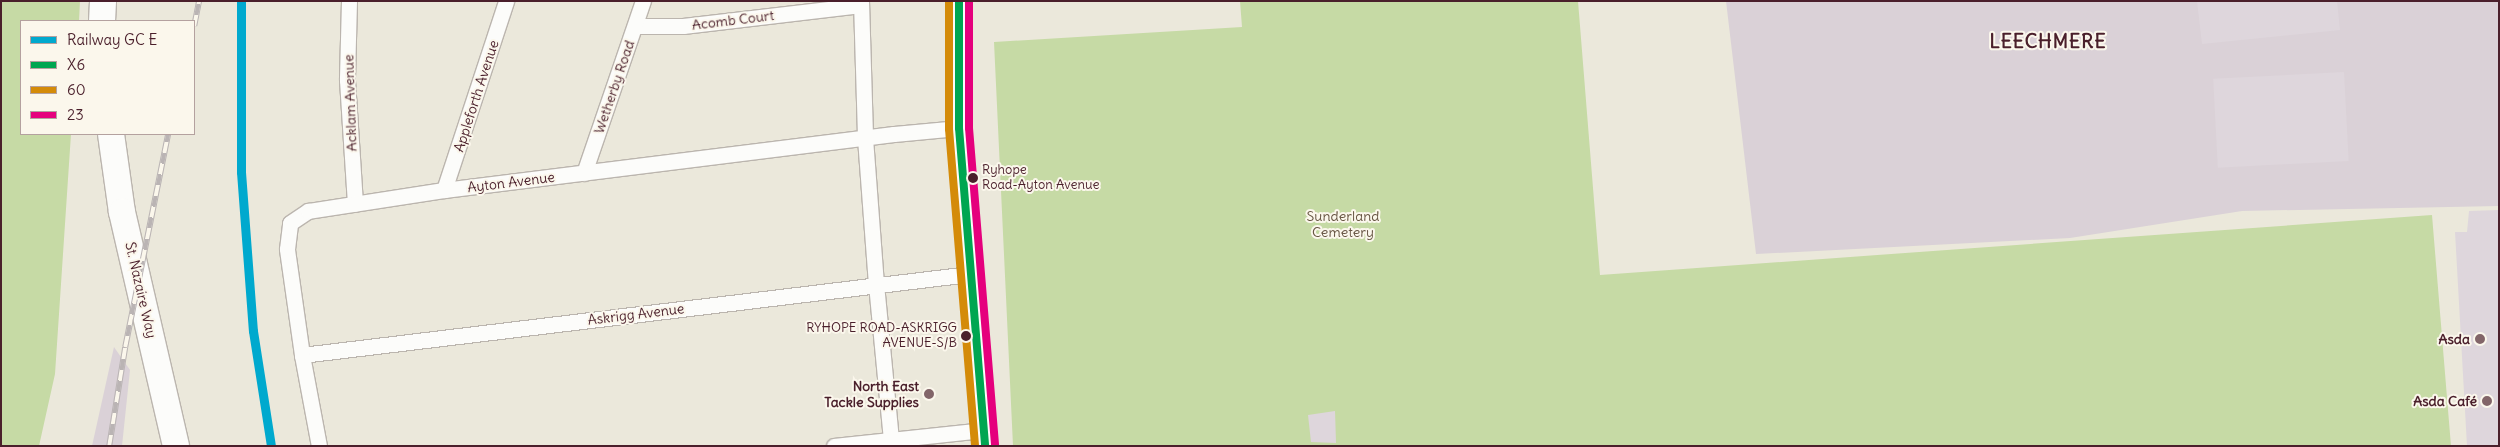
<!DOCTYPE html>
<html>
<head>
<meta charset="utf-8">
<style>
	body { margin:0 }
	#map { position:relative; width:2500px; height:447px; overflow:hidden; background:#ebe8db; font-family:Delius,sans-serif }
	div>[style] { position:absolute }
	.industrial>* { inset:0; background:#dad1d7 }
	.green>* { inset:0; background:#c6daa5 }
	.building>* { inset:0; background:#ded6dc; transform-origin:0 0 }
	.roads { filter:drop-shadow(1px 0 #bbb5ae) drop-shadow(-1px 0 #bbb5ae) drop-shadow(0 1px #bbb5ae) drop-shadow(0 -1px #bbb5ae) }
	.minor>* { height:15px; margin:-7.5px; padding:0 7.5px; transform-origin:7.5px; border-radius:7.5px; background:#fcfcfa }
	.secondary>* { height:22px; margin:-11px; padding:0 11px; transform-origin:11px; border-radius:11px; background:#fcfcfa }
	.trunk>* { height:26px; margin:-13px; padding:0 13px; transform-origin:13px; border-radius:13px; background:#fcfcfa }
	.rail>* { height:5.5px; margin-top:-2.75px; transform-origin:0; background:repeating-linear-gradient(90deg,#fbf7ec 0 11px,#bab4b4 0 22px); box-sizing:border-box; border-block:1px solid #bab4b4 }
	.bus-1>* { height:8px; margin:-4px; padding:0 4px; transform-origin:4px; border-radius:4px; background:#00a651 }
	.bus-2>* { height:8px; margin:-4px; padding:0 4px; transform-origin:4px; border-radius:4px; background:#d48b09 }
	.bus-3>* { height:8px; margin:-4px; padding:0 4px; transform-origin:4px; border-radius:4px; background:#e5007d }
	.rail-1>* { height:9px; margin:-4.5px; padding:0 4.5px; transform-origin:4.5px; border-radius:4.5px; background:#00a9ce }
	.dots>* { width:14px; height:14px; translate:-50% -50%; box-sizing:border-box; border:2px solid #fbf7ec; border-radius:50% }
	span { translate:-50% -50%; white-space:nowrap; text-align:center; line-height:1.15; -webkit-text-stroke:4px #fbf7ec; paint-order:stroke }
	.bus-label { font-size:13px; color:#4a1f2b }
	.left { translate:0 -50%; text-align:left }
	.right { translate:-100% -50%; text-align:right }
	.street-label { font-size:14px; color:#4a1f2b }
	.park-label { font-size:14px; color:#665442 }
	.poi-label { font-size:14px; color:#4a1f2b; font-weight:700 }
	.district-label { font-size:19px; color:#4a1f2b; font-weight:700; letter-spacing:1px }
	.frame { position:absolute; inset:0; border:2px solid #4a1f2b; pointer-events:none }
	.legend { position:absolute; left:20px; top:20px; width:175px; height:115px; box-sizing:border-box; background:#fbf7ec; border:1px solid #b4a19f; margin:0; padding:6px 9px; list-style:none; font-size:15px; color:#4a1f2b }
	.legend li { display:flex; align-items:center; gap:10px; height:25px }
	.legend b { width:25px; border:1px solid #b4a19f }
</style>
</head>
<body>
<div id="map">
	<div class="industrial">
		<div style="clip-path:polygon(1726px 1px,2499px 1px,2499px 206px,2242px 211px,2070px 238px,1756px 254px)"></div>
		<div style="clip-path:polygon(114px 347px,130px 370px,122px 446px,92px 446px)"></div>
	</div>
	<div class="green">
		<div style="clip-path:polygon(1px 1px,80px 1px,79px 21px,21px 21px,21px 134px,71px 134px,55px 374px,39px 446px,1px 446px)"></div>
		<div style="clip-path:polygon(1240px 1px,1578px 1px,1600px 275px,2432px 215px,2451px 446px,1013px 446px,994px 42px,1242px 27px)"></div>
	</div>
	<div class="building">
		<div style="clip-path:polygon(2197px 1px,2337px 1px,2340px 30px,2202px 44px)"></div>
		<div style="left:2344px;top:72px;width:89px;height:131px;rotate:87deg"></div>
		<div style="clip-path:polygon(2499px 210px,2499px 446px,2467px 446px,2455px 232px,2467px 232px,2469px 211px)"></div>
		<div style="clip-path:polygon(1335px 411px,1336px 443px,1311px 442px,1308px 415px)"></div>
	</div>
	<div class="roads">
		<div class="minor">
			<div style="left:349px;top:1px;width:79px;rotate:91.5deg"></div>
			<div style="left:347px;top:80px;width:124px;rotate:86.3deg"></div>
			<div style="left:861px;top:1px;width:137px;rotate:88.3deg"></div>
			<div style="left:865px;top:138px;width:146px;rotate:85.7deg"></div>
			<div style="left:876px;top:284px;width:158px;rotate:84.5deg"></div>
			<div style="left:635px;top:26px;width:48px"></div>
			<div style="left:683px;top:26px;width:179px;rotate:-6.7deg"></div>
			<div style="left:584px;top:173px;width:182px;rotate:-71.1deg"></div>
			<div style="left:444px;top:190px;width:199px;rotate:-71.8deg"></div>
			<div style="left:302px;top:355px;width:672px;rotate:-6.92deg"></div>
			<div style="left:319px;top:446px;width:93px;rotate:-100.6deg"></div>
			<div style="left:302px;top:355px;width:107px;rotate:-98.1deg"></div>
			<div style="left:287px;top:249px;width:26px;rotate:-83deg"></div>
			<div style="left:290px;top:223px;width:22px;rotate:-34deg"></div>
			<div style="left:308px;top:211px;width:138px;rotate:-8.8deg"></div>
			<div style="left:444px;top:190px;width:453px;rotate:-7.1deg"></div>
			<div style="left:894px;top:134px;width:65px;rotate:-5.3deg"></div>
			<div style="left:834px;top:446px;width:151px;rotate:-6.1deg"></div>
		</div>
		<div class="secondary">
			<div style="left:959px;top:1px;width:127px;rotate:90deg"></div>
			<div style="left:959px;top:128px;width:319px;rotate:85.3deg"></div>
		</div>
		<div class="trunk">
			<div style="left:102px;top:21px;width:20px;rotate:-87deg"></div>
			<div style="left:111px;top:134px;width:79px;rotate:82deg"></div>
			<div style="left:122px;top:212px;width:240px;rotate:77deg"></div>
		</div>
	</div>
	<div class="rail">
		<div style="left:194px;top:26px;width:25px;rotate:-79deg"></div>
		<div style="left:109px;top:446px;width:100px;rotate:-80.8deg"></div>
		<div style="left:125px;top:347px;width:217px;rotate:-78.6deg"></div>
	</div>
	<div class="bus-1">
		<div style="left:959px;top:1px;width:127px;rotate:90deg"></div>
		<div style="left:959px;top:128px;width:319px;rotate:85.3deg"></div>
	</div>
	<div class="bus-2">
		<div style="left:949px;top:1px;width:128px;rotate:90deg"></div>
		<div style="left:949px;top:129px;width:318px;rotate:85.3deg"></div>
	</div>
	<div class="bus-3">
		<div style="left:969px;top:1px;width:127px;rotate:90deg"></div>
		<div style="left:969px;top:128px;width:318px;rotate:85.3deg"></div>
	</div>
	<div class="rail-1">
		<div style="left:241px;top:1px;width:171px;rotate:90deg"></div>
		<div style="left:241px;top:172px;width:159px;rotate:85.7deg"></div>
		<div style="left:253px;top:331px;width:116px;rotate:81.1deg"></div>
	</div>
	<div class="dots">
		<div style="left:973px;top:178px;background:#4a1f2b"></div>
		<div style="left:966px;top:336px;background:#4a1f2b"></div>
		<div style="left:2480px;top:339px;background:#826569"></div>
		<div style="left:929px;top:394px;background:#826569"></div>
		<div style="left:2487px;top:401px;background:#826569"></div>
	</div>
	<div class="bus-label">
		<span class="left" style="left:982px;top:178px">Ryhope<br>Road-Ayton Avenue</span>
		<span class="right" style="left:957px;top:336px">RYHOPE ROAD-ASKRIGG<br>AVENUE-S/B</span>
	</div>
	<div class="street-label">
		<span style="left:733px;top:20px;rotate:-7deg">Acomb Court</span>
		<span style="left:614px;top:87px;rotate:-71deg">Wetherby Road</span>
		<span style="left:476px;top:96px;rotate:-72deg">Appleforth Avenue</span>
		<span style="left:350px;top:103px;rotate:-92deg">Acklam Avenue</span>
		<span style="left:511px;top:182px;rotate:-7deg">Ayton Avenue</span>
		<span style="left:141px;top:290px;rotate:77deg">St. Nazaire Way</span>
		<span style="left:636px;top:314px;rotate:-7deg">Askrigg Avenue</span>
	</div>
	<div class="park-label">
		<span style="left:1343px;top:224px">Sunderland<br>Cemetery</span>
	</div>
	<div class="poi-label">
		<span class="right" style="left:2470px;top:339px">Asda</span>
		<span class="right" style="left:919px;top:394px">North East<br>Tackle Supplies</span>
		<span class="right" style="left:2477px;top:401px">Asda Café</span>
	</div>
	<div class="district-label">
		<span style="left:2048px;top:42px">LEECHMERE</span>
	</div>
	<div class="frame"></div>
	<ul class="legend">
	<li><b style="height:6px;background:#00a9ce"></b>Railway GC E</li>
	<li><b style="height:6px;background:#00a651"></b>X6</li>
	<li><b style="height:6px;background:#d48b09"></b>60</li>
	<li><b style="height:6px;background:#e5007d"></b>23</li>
	</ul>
</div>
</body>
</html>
